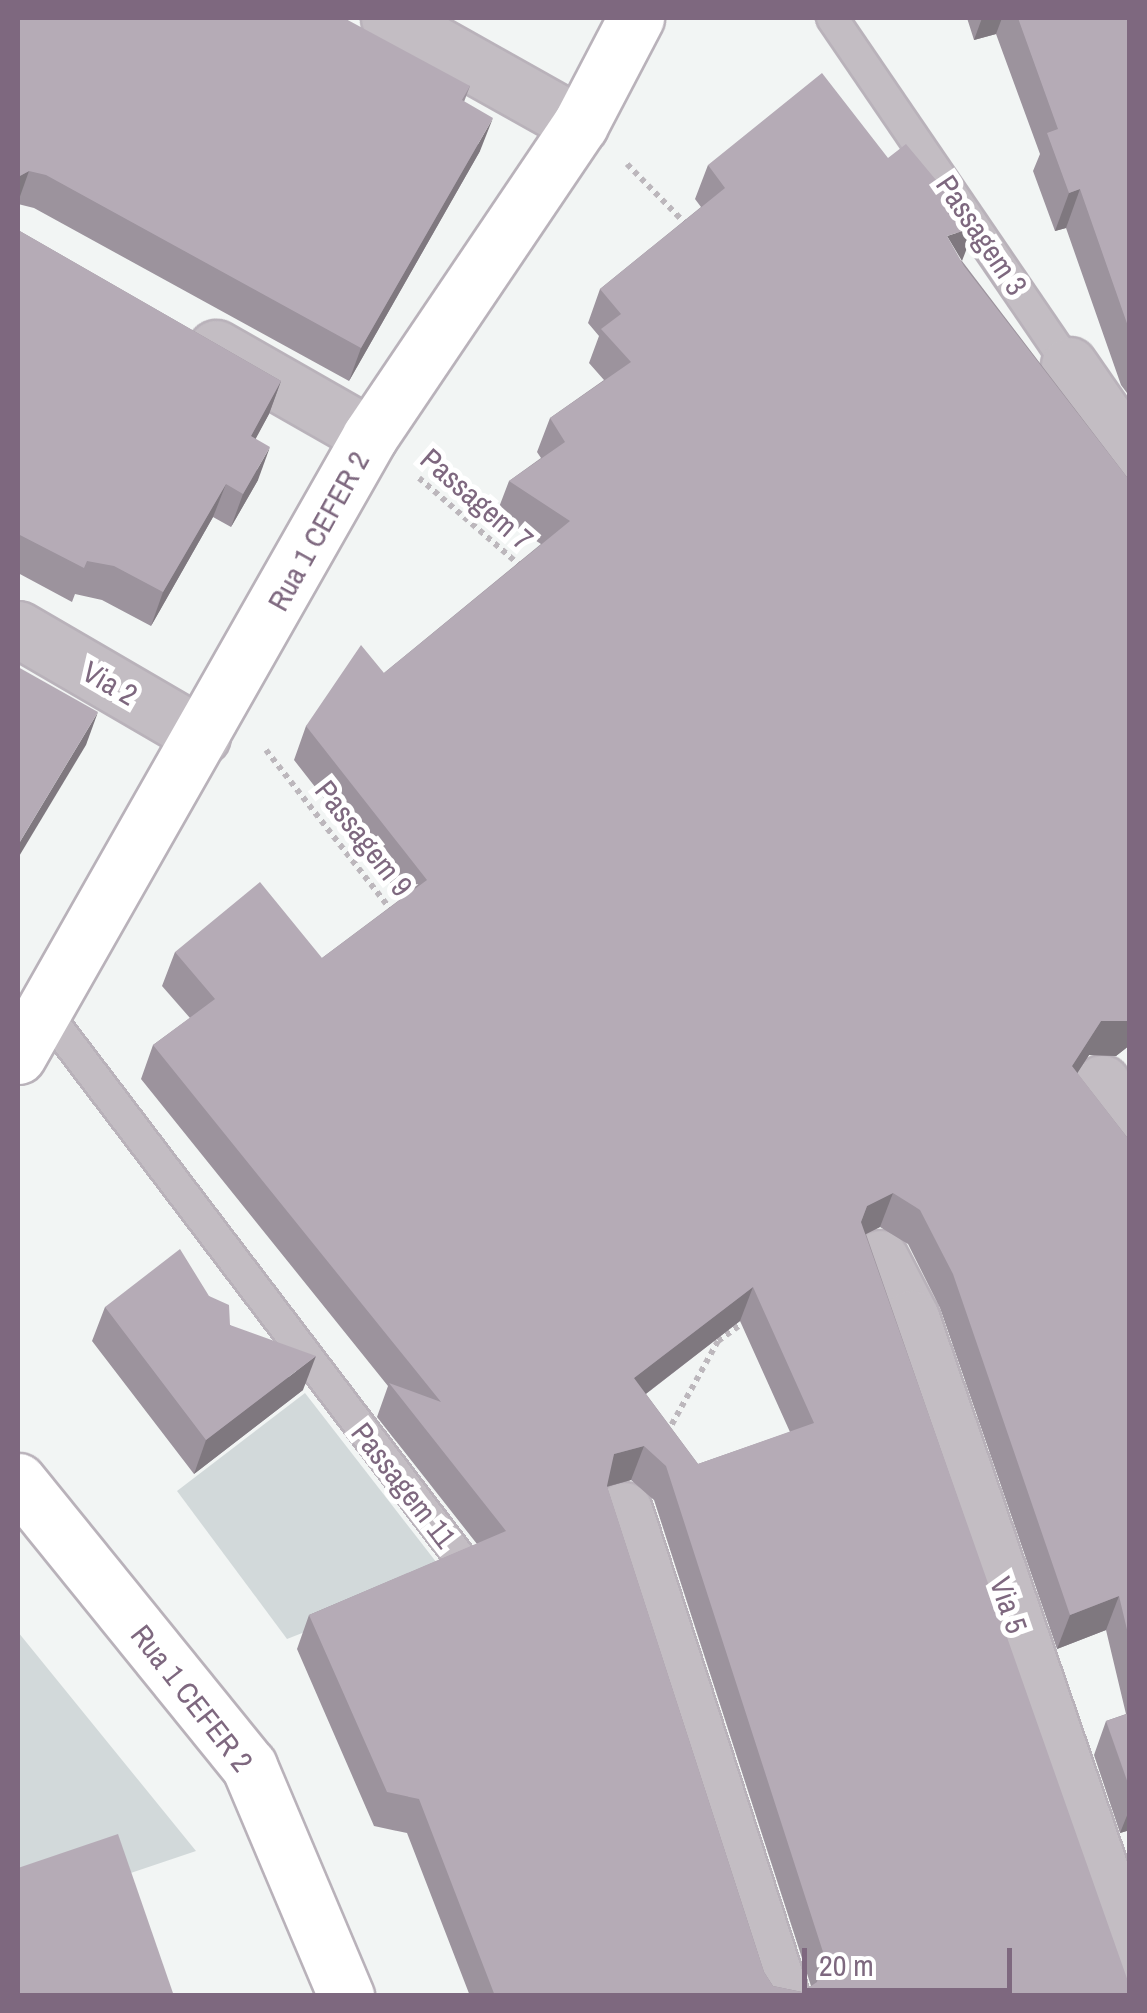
<!DOCTYPE html>
<html>
<head>
<meta charset="utf-8">
<style>
	body { margin:0 }
	#map { position:relative; width:1147px; height:2013px; overflow:hidden; background:#f2f5f4; font-family:"Archivo Narrow",sans-serif }
	div>[style] { position:absolute }
	.green>* { inset:0; background:#d2d9da }
	.path>* { height:6px; margin-top:-3px; transform-origin:0; background:repeating-linear-gradient(90deg,#bcb7bc 0 5px,transparent 0 10px) }
	.roads { filter:drop-shadow(2px 0 #b9b2ba) drop-shadow(-2px 0 #b9b2ba) drop-shadow(0 2px #b9b2ba) drop-shadow(0 -2px #b9b2ba) }
	.lane>* { height:30px; margin:-15px; padding:0 15px; transform-origin:15px; border-radius:15px; background:#c3bdc3 }
	.street>* { height:55px; margin:-27.5px; padding:0 27.5px; transform-origin:27.5px; border-radius:27.5px; background:#c3bdc3 }
	.secondary>* { height:55px; margin:-27.5px; padding:0 27.5px; transform-origin:27.5px; border-radius:27.5px; background:#fff }
	.wall>* { inset:0; background:#9c939d }
	.shaded-wall>* { inset:0; background:#7f787f }
	.building>* { inset:0; background:#b5abb6 }
	span { translate:-50% -50%; white-space:nowrap; text-align:center; line-height:1.15; -webkit-text-stroke:10px #fff; paint-order:stroke }
	.street-label { font-size:30px; color:#7e687f }
	.frame { position:absolute; inset:0; border:20px solid #7e687f; pointer-events:none }
	.scale { position:absolute; left:802px; top:1948px; width:210px; height:45px; box-sizing:border-box; border:5px solid #7e687f; border-top:0; padding-left:12px; font-size:30px; line-height:35px; white-space:nowrap; color:#7e687f; -webkit-text-stroke:8px #fff; paint-order:stroke }
</style>
</head>
<body>
<div id="map">
	<div class="green">
		<div style="clip-path:polygon(305px 1393px,447px 1576px,287px 1639px,177px 1491px)"></div>
		<div style="clip-path:polygon(18px 1632px,196px 1851px,18px 1911px)"></div>
	</div>
	<div class="path">
		<div style="left:627px;top:164px;width:87px;rotate:45.5deg"></div>
		<div style="left:419px;top:478px;width:138px;rotate:40.9deg"></div>
		<div style="left:266px;top:750px;width:208px;rotate:52deg"></div>
		<div style="left:667px;top:1433px;width:105px;rotate:-61deg"></div>
		<div style="left:718px;top:1341px;width:37px;rotate:-36deg"></div>
	</div>
	<div class="roads">
		<div class="lane">
			<div style="left:832px;top:18px;width:420px;rotate:55.7deg"></div>
			<div style="left:43px;top:1009px;width:686px;rotate:52.76deg"></div>
		</div>
		<div class="street">
			<div style="left:389px;top:18px;width:219px;rotate:29.3deg"></div>
			<div style="left:216px;top:348px;width:177px;rotate:29.7deg"></div>
			<div style="left:1069px;top:365px;width:107px;rotate:55.3deg"></div>
			<div style="left:18px;top:629px;width:213px;rotate:30.2deg"></div>
			<div style="left:1102px;top:1083px;width:70px;rotate:66.4deg"></div>
			<div style="left:880px;top:1258px;width:68px;rotate:62.7deg"></div>
			<div style="left:911px;top:1318px;width:675px;rotate:71.08deg"></div>
			<div style="left:624px;top:1510px;width:511px;rotate:72.1deg"></div>
		</div>
		<div class="secondary">
			<div style="left:18px;top:1056px;width:713px;rotate:-60.41deg"></div>
			<div style="left:370px;top:436px;width:375px;rotate:-56deg"></div>
			<div style="left:580px;top:125px;width:121px;rotate:-62.4deg"></div>
			<div style="left:18px;top:1481px;width:367px;rotate:51deg"></div>
			<div style="left:249px;top:1766px;width:250px;rotate:67.1deg"></div>
		</div>
	</div>
	<div class="wall">
		<div style="clip-path:polygon(18px 18px,470px 86px,464px 102px,480px 151px,349px 381px,34px 208px,18px 204px)"></div>
		<div style="clip-path:polygon(967px 18px,1130px 18px,1130px 397px,1121px 385px,1066px 228px,1055px 231px,1033px 171px,1040px 154px,996px 34px,974px 40px)"></div>
		<div style="clip-path:polygon(evenodd,708px 165px,962px 261px,1130px 481px,1130px 1045px,1116px 1056px,1089px 1055px,1077px 1073px,1130px 1141px,1130px 1830px,1120px 1833px,1094px 1755px,1106px 1721px,1126px 1714px,1106px 1630px,1057px 1649px,940px 1308px,908px 1244px,880px 1227px,866px 1234px,1130px 1996px,470px 1996px,407px 1833px,374px 1826px,297px 1649px,309px 1615px,477px 1544px,377px 1417px,388px 1386px,141px 1079px,153px 1045px,190px 1018px,162px 986px,175px 952px,322px 958px,402px 898px,294px 760px,306px 726px,384px 673px,541px 544px,496px 515px,509px 481px,541px 458px,537px 452px,550px 418px,604px 380px,589px 363px,599px 336px,588px 323px,600px 289px,701px 207px,695px 199px,708px 165px,740px 1321px,790px 1432px,698px 1464px,646px 1394px,740px 1321px,708px 165px,631px 1480px,654px 1500px,811px 1986px,802px 1992px,773px 1986px,764px 1972px,607px 1487px,631px 1480px)"></div>
		<div style="clip-path:polygon(18px 230px,281px 381px,269px 414px,255px 439px,258px 480px,231px 527px,213px 517px,151px 626px,102px 600px,75px 594px,72px 602px,18px 573px)"></div>
		<div style="clip-path:polygon(209px 1296px,230px 1325px,303px 1390px,194px 1474px,92px 1341px,105px 1307px)"></div>
	</div>
	<div class="shaded-wall">
		<div style="clip-path:polygon(982px 18px,1002px 18px,996px 34px,974px 40px)"></div>
		<div style="clip-path:polygon(493px 118px,480px 151px,349px 381px,361px 348px)"></div>
		<div style="clip-path:polygon(29px 171px,18px 202px,18px 177px)"></div>
		<div style="clip-path:polygon(1080px 189px,1066px 228px,1055px 231px,1069px 193px)"></div>
		<div style="clip-path:polygon(975px 227px,962px 261px,947px 236px)"></div>
		<div style="clip-path:polygon(281px 381px,269px 414px,239px 470px,251px 436px)"></div>
		<div style="clip-path:polygon(270px 447px,258px 480px,231px 527px,243px 494px)"></div>
		<div style="clip-path:polygon(226px 484px,213px 517px,151px 626px,163px 592px)"></div>
		<div style="clip-path:polygon(98px 712px,86px 745px,18px 858px,18px 845px)"></div>
		<div style="clip-path:polygon(1101px 1021px,1130px 1021px,1130px 1045px,1116px 1056px,1089px 1055px,1060px 1100px,1072px 1066px)"></div>
		<div style="clip-path:polygon(893px 1193px,880px 1227px,854px 1240px,867px 1206px)"></div>
		<div style="clip-path:polygon(753px 1287px,740px 1321px,622px 1412px,634px 1378px)"></div>
		<div style="clip-path:polygon(316px 1356px,303px 1390px,194px 1474px,206px 1440px)"></div>
		<div style="clip-path:polygon(644px 1446px,631px 1480px,602px 1488px,614px 1454px)"></div>
		<div style="clip-path:polygon(1119px 1596px,1106px 1630px,1057px 1649px,1070px 1615px)"></div>
		<div style="clip-path:polygon(1130px 1808px,1130px 1830px,1120px 1833px)"></div>
	</div>
	<div class="building">
		<div style="clip-path:polygon(18px 18px,344px 18px,470px 86px,462px 100px,493px 118px,361px 348px,46px 175px,29px 171px,18px 177px)"></div>
		<div style="clip-path:polygon(1018px 18px,1130px 18px,1130px 332px,1080px 189px,1069px 193px,1047px 133px,1058px 129px)"></div>
		<div style="clip-path:polygon(evenodd,822px 73px,888px 158px,906px 144px,975px 227px,947px 236px,964px 266px,1130px 481px,1130px 1021px,1101px 1021px,1072px 1066px,1130px 1141px,1130px 1642px,1119px 1596px,1070px 1615px,953px 1274px,920px 1210px,893px 1193px,867px 1206px,861px 1222px,1130px 1987px,1130px 1996px,495px 1996px,419px 1799px,387px 1792px,309px 1615px,506px 1531px,389px 1383px,441px 1402px,153px 1045px,215px 999px,175px 952px,260px 882px,322px 958px,427px 880px,306px 726px,361px 645px,384px 673px,570px 521px,509px 481px,565px 442px,550px 418px,631px 362px,601px 329px,621px 314px,600px 289px,725px 188px,708px 165px,822px 73px,753px 1287px,814px 1423px,698px 1464px,634px 1378px,753px 1287px,822px 73px,644px 1446px,666px 1466px,823px 1952px,817px 1982px,802px 1992px,773px 1986px,764px 1972px,607px 1486px,614px 1454px,644px 1446px)"></div>
		<div style="clip-path:polygon(18px 230px,281px 381px,251px 436px,270px 447px,243px 494px,226px 484px,163px 592px,114px 566px,87px 561px,84px 568px,18px 534px)"></div>
		<div style="clip-path:polygon(18px 667px,98px 712px,18px 845px)"></div>
		<div style="clip-path:polygon(180px 1249px,209px 1296px,229px 1305px,230px 1325px,316px 1356px,206px 1440px,105px 1307px)"></div>
		<div style="clip-path:polygon(1130px 1713px,1130px 1789px,1106px 1721px)"></div>
		<div style="clip-path:polygon(118px 1834px,174px 1996px,18px 1996px,18px 1868px)"></div>
	</div>
	<div class="street-label">
		<span style="left:982px;top:235px;rotate:56deg">Passagem 3</span>
		<span style="left:477px;top:499px;rotate:41deg">Passagem 7</span>
		<span style="left:318px;top:531px;rotate:-61deg">Rua 1 CEFER 2</span>
		<span style="left:110px;top:683px;rotate:30deg">Via 2</span>
		<span style="left:364px;top:838px;rotate:52deg">Passagem 9</span>
		<span style="left:404px;top:1485px;rotate:52deg">Passagem 11</span>
		<span style="left:1009px;top:1605px;rotate:71deg">Via 5</span>
		<span style="left:192px;top:1698px;rotate:52deg">Rua 1 CEFER 2</span>
	</div>
	<div class="frame"></div>
	<div class="scale">20 m</div>
</div>
</body>
</html>
